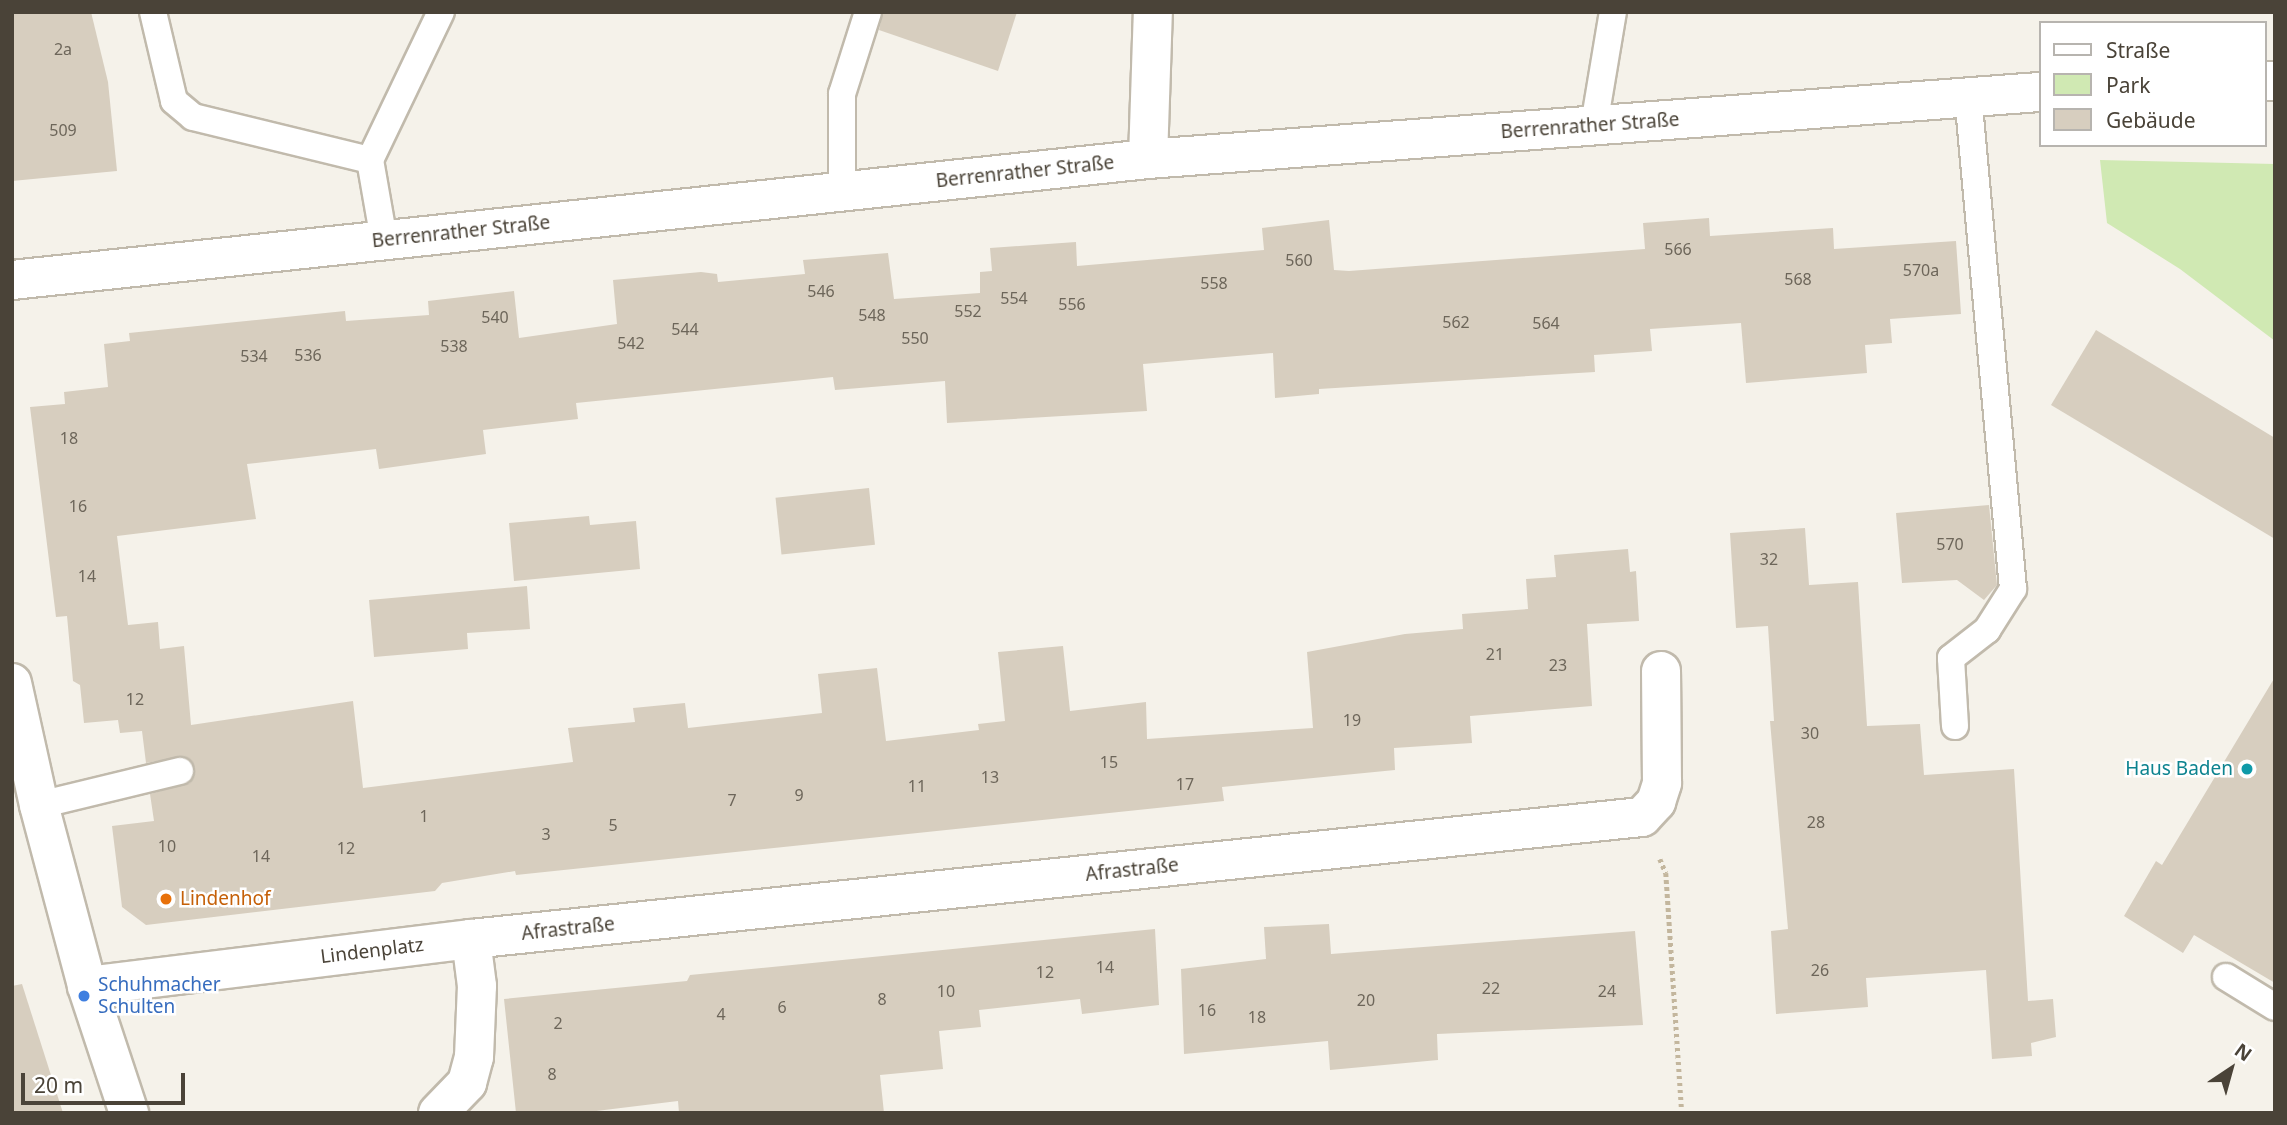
<!DOCTYPE html>
<html>
<head>
<meta charset="utf-8">
<style>
	body { margin:0 }
	#map { position:relative; width:2287px; height:1125px; overflow:hidden; background:#f5f2ea; font-family:"Noto Sans",sans-serif }
	div>[style] { position:absolute }
	.green>* { inset:0; background:#d0e9b3 }
	.building>* { inset:0; background:#d7cebf; transform-origin:0 0 }
	.path>* { height:4.5px; margin-top:-2.25px; transform-origin:0; background:repeating-linear-gradient(90deg,#c3b69d 0 3.5px,transparent 0 7px) }
	.roads { filter:drop-shadow(2px 0 #c1baac) drop-shadow(-2px 0 #c1baac) drop-shadow(0 2px #c1baac) drop-shadow(0 -2px #c1baac) }
	.lane>* { height:26px; margin:-13px; padding:0 13px; transform-origin:13px; border-radius:13px; background:#fff }
	.street>* { height:38px; margin:-19px; padding:0 19px; transform-origin:19px; border-radius:19px; background:#fff }
	.dots>* { width:19px; height:19px; translate:-50% -50%; box-sizing:border-box; border:4px solid #fff; border-radius:50% }
	span { translate:-50% -50%; white-space:nowrap; text-align:center; line-height:1.15; -webkit-text-stroke:5px #fff; paint-order:stroke }
	.number-label { font-size:16px; color:#6d665a }
	.number-label span { -webkit-text-stroke-width:0 }
	.street-label { font-size:19px; color:#4a4338 }
	.culture-label { font-size:19px; color:#0d838f }
	.right { translate:-100% -50%; text-align:right }
	.food-label { font-size:19px; color:#c56008 }
	.left { translate:0 -50%; text-align:left }
	.shop-label { font-size:19px; color:#366cbe }
	.frame { position:absolute; inset:0; border:14px solid #4a4338; pointer-events:none }
	.legend { position:absolute; left:2039px; top:21px; width:228px; height:126px; box-sizing:border-box; background:#fff; border:2px solid #b7b4af; margin:0; padding:9px 12px; list-style:none; font-size:21px; color:#4a4338 }
	.legend li { display:flex; align-items:center; gap:14px; height:35px }
	.legend b { width:35px; border:2px solid #b7b4af }
	.north { position:absolute; left:2196px; top:1034px; width:70px; height:70px; -webkit-text-stroke:5px #fff; paint-order:stroke; rotate:36deg; font-size:19px; font-weight:700; line-height:28px; text-align:center; color:#4a4338 }
	.north::after { content:''; display:block; margin:auto; width:24px; height:32px; background:#4a4338; clip-path:polygon(50% 0,100% 100%,50% 72%,0 100%) }
	.scale { position:absolute; left:21px; top:1073px; width:164px; height:32px; box-sizing:border-box; border:4px solid #4a4338; border-top:0; padding-left:9px; font-size:21px; line-height:24px; white-space:nowrap; color:#4a4338; -webkit-text-stroke:5px #fff; paint-order:stroke }
</style>
</head>
<body>
<div id="map">
	<div class="green">
		<div style="clip-path:polygon(2100px 160px,2275px 164px,2275px 341px,2180px 269px,2107px 223px)"></div>
	</div>
	<div class="building">
		<div style="clip-path:polygon(12px 12px,91px 12px,108px 82px,117px 171px,12px 181px)"></div>
		<div style="clip-path:polygon(883px 12px,1017px 12px,998px 71px,879px 30px)"></div>
		<div style="clip-path:polygon(1709px 218px,1710px 236px,1833px 228px,1834px 249px,1956px 241px,1961px 314px,1890px 319px,1892px 343px,1865px 345px,1867px 373px,1746px 383px,1741px 323px,1650px 329px,1652px 351px,1594px 355px,1595px 372px,1319px 389px,1319px 394px,1275px 398px,1273px 353px,1143px 364px,1147px 411px,947px 423px,945px 381px,835px 390px,833px 377px,576px 403px,578px 419px,483px 430px,486px 454px,379px 469px,376px 449px,247px 464px,256px 519px,117px 536px,128px 625px,158px 622px,160px 649px,184px 646px,191px 725px,353px 701px,363px 788px,573px 762px,568px 728px,635px 722px,633px 708px,685px 703px,688px 728px,822px 713px,818px 674px,877px 668px,886px 741px,979px 730px,978px 724px,1005px 721px,998px 652px,1063px 646px,1070px 711px,1146px 702px,1147px 739px,1313px 728px,1307px 652px,1405px 634px,1463px 629px,1462px 614px,1528px 609px,1526px 579px,1556px 577px,1554px 555px,1628px 549px,1630px 572px,1636px 571px,1639px 621px,1587px 624px,1592px 706px,1470px 716px,1472px 743px,1394px 748px,1395px 770px,1222px 787px,1224px 801px,516px 875px,515px 871px,442px 883px,435px 891px,146px 925px,122px 907px,112px 826px,154px 821px,150px 794px,190px 783px,195px 768px,184px 756px,146px 763px,142px 731px,120px 733px,118px 720px,84px 723px,80px 685px,73px 681px,67px 616px,56px 617px,30px 407px,65px 404px,64px 392px,108px 387px,104px 344px,130px 341px,129px 333px,345px 311px,346px 321px,429px 315px,428px 301px,514px 291px,519px 338px,617px 324px,613px 280px,701px 272px,717px 274px,718px 282px,805px 274px,803px 260px,888px 253px,894px 299px,980px 293px,980px 272px,992px 271px,990px 248px,1076px 242px,1077px 266px,1264px 250px,1262px 228px,1329px 220px,1334px 270px,1349px 271px,1645px 249px,1643px 223px)"></div>
		<div style="clip-path:polygon(2096px 330px,2275px 438px,2275px 539px,2051px 405px)"></div>
		<div style="left:869px;top:488px;width:57px;height:94px;rotate:84deg"></div>
		<div style="clip-path:polygon(1989px 505px,1997px 585px,1984px 600px,1957px 580px,1902px 583px,1896px 513px)"></div>
		<div style="clip-path:polygon(589px 516px,590px 525px,636px 521px,640px 569px,514px 581px,509px 523px)"></div>
		<div style="clip-path:polygon(1805px 528px,1809px 585px,1858px 582px,1867px 726px,1920px 724px,1924px 775px,2014px 769px,2028px 1001px,2053px 999px,2056px 1037px,2031px 1043px,2032px 1056px,1992px 1059px,1986px 970px,1866px 978px,1868px 1007px,1776px 1014px,1771px 931px,1788px 929px,1770px 721px,1774px 721px,1768px 626px,1736px 628px,1730px 533px)"></div>
		<div style="clip-path:polygon(527px 586px,530px 629px,467px 633px,468px 649px,374px 657px,369px 600px)"></div>
		<div style="clip-path:polygon(2275px 677px,2275px 983px,2194px 935px,2183px 953px,2124px 916px,2156px 861px,2162px 865px)"></div>
		<div style="clip-path:polygon(1329px 924px,1331px 954px,1635px 931px,1643px 1025px,1437px 1034px,1438px 1060px,1330px 1070px,1328px 1041px,1184px 1054px,1181px 969px,1266px 959px,1264px 927px)"></div>
		<div style="clip-path:polygon(1155px 929px,1159px 1005px,1082px 1014px,1080px 999px,979px 1010px,981px 1027px,939px 1031px,943px 1069px,880px 1075px,884px 1113px,679px 1113px,678px 1101px,580px 1113px,516px 1113px,504px 999px,687px 981px,690px 975px)"></div>
		<div style="clip-path:polygon(22px 984px,63px 1113px,12px 1113px,12px 986px)"></div>
	</div>
	<div class="path">
		<div style="left:1660px;top:859px;width:15px;rotate:67deg"></div>
		<div style="left:1666px;top:873px;width:241px;rotate:86.2deg"></div>
	</div>
	<div class="roads">
		<div class="lane">
			<div style="left:153px;top:12px;width:91px;rotate:76.7deg"></div>
			<div style="left:174px;top:101px;width:25px;rotate:40deg"></div>
			<div style="left:193px;top:117px;width:182px;rotate:13.7deg"></div>
			<div style="left:1594px;top:125px;width:115px;rotate:-80.5deg"></div>
			<div style="left:842px;top:191px;width:97px;rotate:-90deg"></div>
			<div style="left:842px;top:94px;width:86px;rotate:-72.4deg"></div>
			<div style="left:384px;top:240px;width:81px;rotate:-99.9deg"></div>
			<div style="left:370px;top:160px;width:164px;rotate:-64.4deg"></div>
			<div style="left:1955px;top:726px;width:68px;rotate:-93.4deg"></div>
			<div style="left:1951px;top:658px;width:46px;rotate:-37.9deg"></div>
			<div style="left:1987px;top:630px;width:49px;rotate:-57.6deg"></div>
			<div style="left:2013px;top:589px;width:493px;rotate:-95.2deg"></div>
			<div style="left:39px;top:805px;width:145px;rotate:-13.6deg"></div>
			<div style="left:2226px;top:977px;width:57px;rotate:31.5deg"></div>
		</div>
		<div class="street">
			<div style="left:2264px;top:81px;width:11px"></div>
			<div style="left:1148px;top:159px;width:147px;rotate:-88.1deg"></div>
			<div style="left:12px;top:280px;width:1142px;rotate:-6.08deg"></div>
			<div style="left:1148px;top:159px;width:895px;rotate:-4.3deg"></div>
			<div style="left:12px;top:683px;width:125px;rotate:77.5deg"></div>
			<div style="left:39px;top:805px;width:187px;rotate:75.1deg"></div>
			<div style="left:87px;top:986px;width:134px;rotate:71.7deg"></div>
			<div style="left:87px;top:986px;width:387px;rotate:-7deg"></div>
			<div style="left:471px;top:939px;width:1177px;rotate:-5.95deg"></div>
			<div style="left:1642px;top:817px;width:21px;rotate:-47deg"></div>
			<div style="left:1656px;top:802px;width:20px;rotate:-72deg"></div>
			<div style="left:1662px;top:783px;width:112px;rotate:-90.5deg"></div>
			<div style="left:438px;top:1113px;width:42px;rotate:-46deg"></div>
			<div style="left:467px;top:1083px;width:27px;rotate:-75deg"></div>
			<div style="left:474px;top:1057px;width:71px;rotate:-87.6deg"></div>
			<div style="left:477px;top:986px;width:47px;rotate:-97.3deg"></div>
		</div>
	</div>
	<div class="dots">
		<div style="left:2247px;top:769px;background:#0f9aa8"></div>
		<div style="left:166px;top:899px;background:#e8710a"></div>
		<div style="left:84px;top:996px;background:#3f7fe0"></div>
	</div>
	<div class="number-label">
		<span style="left:63px;top:49px">2a</span>
		<span style="left:63px;top:130px">509</span>
		<span style="left:1678px;top:249px">566</span>
		<span style="left:1299px;top:260px">560</span>
		<span style="left:1921px;top:270px">570a</span>
		<span style="left:1798px;top:279px">568</span>
		<span style="left:1214px;top:283px">558</span>
		<span style="left:821px;top:291px">546</span>
		<span style="left:1014px;top:298px">554</span>
		<span style="left:1072px;top:304px">556</span>
		<span style="left:968px;top:311px">552</span>
		<span style="left:872px;top:315px">548</span>
		<span style="left:495px;top:317px">540</span>
		<span style="left:1456px;top:322px">562</span>
		<span style="left:1546px;top:323px">564</span>
		<span style="left:685px;top:329px">544</span>
		<span style="left:915px;top:338px">550</span>
		<span style="left:631px;top:343px">542</span>
		<span style="left:454px;top:346px">538</span>
		<span style="left:308px;top:355px">536</span>
		<span style="left:254px;top:356px">534</span>
		<span style="left:69px;top:438px">18</span>
		<span style="left:78px;top:506px">16</span>
		<span style="left:1950px;top:544px">570</span>
		<span style="left:1769px;top:559px">32</span>
		<span style="left:87px;top:576px">14</span>
		<span style="left:1495px;top:654px">21</span>
		<span style="left:1558px;top:665px">23</span>
		<span style="left:135px;top:699px">12</span>
		<span style="left:1352px;top:720px">19</span>
		<span style="left:1810px;top:733px">30</span>
		<span style="left:1109px;top:762px">15</span>
		<span style="left:990px;top:777px">13</span>
		<span style="left:1185px;top:784px">17</span>
		<span style="left:917px;top:786px">11</span>
		<span style="left:799px;top:795px">9</span>
		<span style="left:732px;top:800px">7</span>
		<span style="left:424px;top:816px">1</span>
		<span style="left:1816px;top:822px">28</span>
		<span style="left:613px;top:825px">5</span>
		<span style="left:546px;top:834px">3</span>
		<span style="left:167px;top:846px">10</span>
		<span style="left:346px;top:848px">12</span>
		<span style="left:261px;top:856px">14</span>
		<span style="left:1105px;top:967px">14</span>
		<span style="left:1820px;top:970px">26</span>
		<span style="left:1045px;top:972px">12</span>
		<span style="left:1491px;top:988px">22</span>
		<span style="left:946px;top:991px">10</span>
		<span style="left:1607px;top:991px">24</span>
		<span style="left:882px;top:999px">8</span>
		<span style="left:1366px;top:1000px">20</span>
		<span style="left:782px;top:1007px">6</span>
		<span style="left:1207px;top:1010px">16</span>
		<span style="left:721px;top:1014px">4</span>
		<span style="left:1257px;top:1017px">18</span>
		<span style="left:558px;top:1023px">2</span>
		<span style="left:552px;top:1074px">8</span>
	</div>
	<div class="street-label">
		<span style="left:1590px;top:126px;rotate:-4deg">Berrenrather Straße</span>
		<span style="left:1025px;top:172px;rotate:-6deg">Berrenrather Straße</span>
		<span style="left:461px;top:232px;rotate:-6deg">Berrenrather Straße</span>
		<span style="left:1132px;top:870px;rotate:-6deg">Afrastraße</span>
		<span style="left:568px;top:929px;rotate:-6deg">Afrastraße</span>
		<span style="left:372px;top:951px;rotate:-7deg">Lindenplatz</span>
	</div>
	<div class="culture-label">
		<span class="right" style="left:2233px;top:769px">Haus Baden</span>
	</div>
	<div class="food-label">
		<span class="left" style="left:180px;top:899px">Lindenhof</span>
	</div>
	<div class="shop-label">
		<span class="left" style="left:98px;top:996px">Schuhmacher<br>Schulten</span>
	</div>
	<div class="frame"></div>
	<ul class="legend">
	<li><b style="height:9px;background:#fff"></b>Straße</li>
	<li><b style="height:19px;background:#d0e9b3"></b>Park</li>
	<li><b style="height:19px;background:#d7cebf"></b>Gebäude</li>
	</ul>
	<div class="north">N</div>
	<div class="scale">20 m</div>
</div>
</body>
</html>
